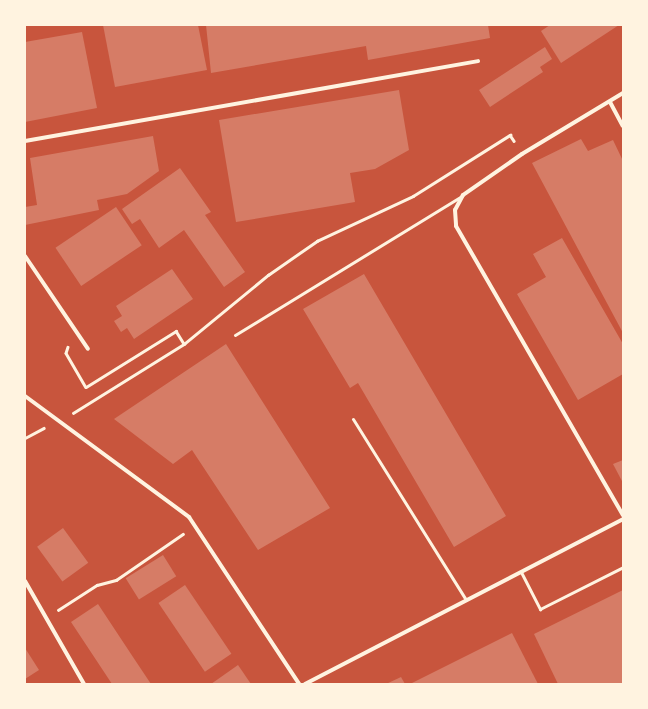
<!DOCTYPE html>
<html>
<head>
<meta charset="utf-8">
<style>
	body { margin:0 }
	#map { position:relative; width:648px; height:709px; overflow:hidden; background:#c8553d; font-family:"PT Serif",serif }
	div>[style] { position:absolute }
	.building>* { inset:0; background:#d67c66; transform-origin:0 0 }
	.path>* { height:2.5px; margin:-1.25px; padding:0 1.25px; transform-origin:1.25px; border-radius:1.25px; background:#fff3e0 }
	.service>* { height:3px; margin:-1.5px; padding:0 1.5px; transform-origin:1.5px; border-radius:1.5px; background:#fff3e0 }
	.minor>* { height:4px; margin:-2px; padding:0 2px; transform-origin:2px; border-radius:2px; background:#fff3e0 }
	span { translate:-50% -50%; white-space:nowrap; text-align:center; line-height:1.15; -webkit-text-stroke:3px #fff3e0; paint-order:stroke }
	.frame { position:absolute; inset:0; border:26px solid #fff3e0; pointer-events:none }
</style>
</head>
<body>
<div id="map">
	<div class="building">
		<div style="clip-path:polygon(103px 25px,198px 25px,207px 70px,115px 87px)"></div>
		<div style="clip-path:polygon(206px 25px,488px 25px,490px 38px,368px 60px,366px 46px,211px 73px)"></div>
		<div style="clip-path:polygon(550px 25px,619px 25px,561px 63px,541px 31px)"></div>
		<div style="clip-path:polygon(82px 32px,97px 108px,25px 122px,25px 42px)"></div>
		<div style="clip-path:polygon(545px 47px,552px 59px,540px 67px,543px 72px,490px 107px,479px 90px)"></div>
		<div style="clip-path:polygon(399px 90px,409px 150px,375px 169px,350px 173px,355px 202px,236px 222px,219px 120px)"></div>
		<div style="clip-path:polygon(153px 136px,159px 171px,127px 194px,97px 200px,99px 210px,25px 225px,25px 207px,37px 205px,30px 158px)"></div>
		<div style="clip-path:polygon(581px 139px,588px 151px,613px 140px,623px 161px,623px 333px,532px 163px)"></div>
		<div style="clip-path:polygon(180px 168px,211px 212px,205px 215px,245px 272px,224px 287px,184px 230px,159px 248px,140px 219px,132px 224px,122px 209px)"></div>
		<div style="left:116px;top:207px;width:46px;height:73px;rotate:56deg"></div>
		<div style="clip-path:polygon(562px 238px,623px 344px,623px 374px,578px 400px,517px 294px,546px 277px,533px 254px)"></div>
		<div style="clip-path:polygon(172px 269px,193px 299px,134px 339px,127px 328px,121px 332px,114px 321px,122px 316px,116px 306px)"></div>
		<div style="clip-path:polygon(364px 274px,506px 516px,454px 547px,358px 383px,350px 388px,303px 309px)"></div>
		<div style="clip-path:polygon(226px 344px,330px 508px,258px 550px,192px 450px,173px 464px,114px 419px)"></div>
		<div style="clip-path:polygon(623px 460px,623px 483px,613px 464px)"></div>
		<div style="left:63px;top:528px;width:43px;height:32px;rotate:54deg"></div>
		<div style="left:163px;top:555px;width:25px;height:44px;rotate:58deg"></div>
		<div style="left:185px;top:585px;width:83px;height:32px;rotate:56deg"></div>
		<div style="clip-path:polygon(623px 590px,623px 684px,558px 684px,534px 634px)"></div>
		<div style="clip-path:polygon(98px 604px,131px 654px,151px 684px,112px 684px,71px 622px)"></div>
		<div style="clip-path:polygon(512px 633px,538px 684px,410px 684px)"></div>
		<div style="clip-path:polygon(25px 648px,39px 670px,25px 679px)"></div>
		<div style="clip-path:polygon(238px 665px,251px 684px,211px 684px)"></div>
		<div style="clip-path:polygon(401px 677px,405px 684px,386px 684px)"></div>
	</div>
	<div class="path">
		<div style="left:68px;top:347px;width:6px;rotate:108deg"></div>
		<div style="left:66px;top:353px;width:39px;rotate:60deg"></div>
		<div style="left:86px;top:387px;width:106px;rotate:-31.9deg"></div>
		<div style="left:176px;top:331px;width:15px;rotate:58deg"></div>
		<div style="left:73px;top:413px;width:131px;rotate:-31.9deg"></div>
		<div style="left:184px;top:344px;width:109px;rotate:-39.4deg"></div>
		<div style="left:268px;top:275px;width:60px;rotate:-34.8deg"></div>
		<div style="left:317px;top:241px;width:106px;rotate:-25.1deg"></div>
		<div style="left:413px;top:196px;width:115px;rotate:-32.2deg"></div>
		<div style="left:510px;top:135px;width:7px;rotate:56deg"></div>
		<div style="left:25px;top:438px;width:21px;rotate:-28deg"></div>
		<div style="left:58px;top:610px;width:46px;rotate:-32.7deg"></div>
		<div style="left:97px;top:585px;width:20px;rotate:-15deg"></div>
		<div style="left:116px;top:580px;width:81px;rotate:-34.5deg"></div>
	</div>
	<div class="service">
		<div style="left:235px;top:335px;width:266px;rotate:-31.5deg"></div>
		<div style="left:353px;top:419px;width:213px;rotate:58deg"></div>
		<div style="left:521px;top:572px;width:42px;rotate:62.8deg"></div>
		<div style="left:540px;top:609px;width:93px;rotate:-26.8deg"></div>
	</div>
	<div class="minor">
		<div style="left:623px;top:93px;width:118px;rotate:148.9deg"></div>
		<div style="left:522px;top:154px;width:72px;rotate:145.2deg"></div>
		<div style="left:463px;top:195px;width:17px;rotate:118deg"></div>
		<div style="left:455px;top:210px;width:16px;rotate:86deg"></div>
		<div style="left:456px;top:226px;width:334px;rotate:60deg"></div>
		<div style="left:610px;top:102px;width:27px;rotate:62deg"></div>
		<div style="left:25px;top:141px;width:460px;rotate:-10deg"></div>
		<div style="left:25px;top:256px;width:112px;rotate:55.9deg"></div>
		<div style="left:25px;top:396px;width:204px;rotate:36.4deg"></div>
		<div style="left:189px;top:517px;width:200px;rotate:56.6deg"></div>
		<div style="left:25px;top:581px;width:119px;rotate:60.2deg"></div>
		<div style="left:305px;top:684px;width:358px;rotate:-27.4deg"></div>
	</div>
	<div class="frame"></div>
</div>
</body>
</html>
